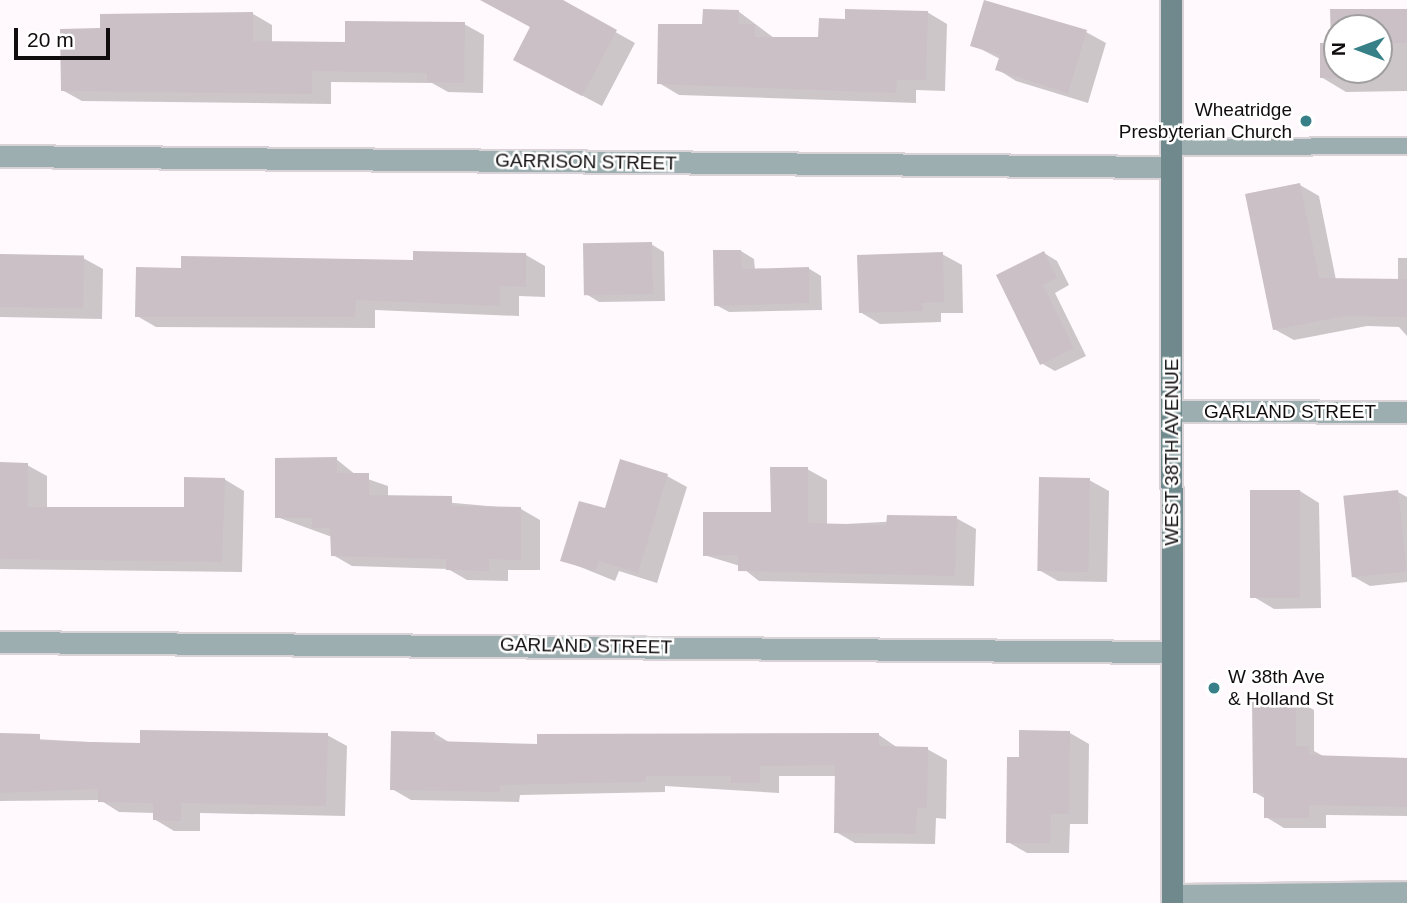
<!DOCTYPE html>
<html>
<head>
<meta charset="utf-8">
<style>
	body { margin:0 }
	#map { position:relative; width:1407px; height:903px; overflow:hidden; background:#fff8fc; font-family:Helvetica,sans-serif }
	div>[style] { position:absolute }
	.shadow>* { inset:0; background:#0003 }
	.building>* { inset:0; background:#cac0c6; transform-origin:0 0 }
	.roads { filter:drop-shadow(2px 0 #d9d2d6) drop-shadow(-2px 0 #d9d2d6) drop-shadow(0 2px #d9d2d6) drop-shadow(0 -2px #d9d2d6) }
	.lane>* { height:16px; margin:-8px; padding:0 8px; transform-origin:8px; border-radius:8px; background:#9daeb0 }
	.street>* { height:21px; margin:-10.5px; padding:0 10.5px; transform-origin:10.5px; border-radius:10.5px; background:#9daeb0 }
	.secondary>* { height:21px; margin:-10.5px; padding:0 10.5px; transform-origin:10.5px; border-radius:10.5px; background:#6f898c }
	.dots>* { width:19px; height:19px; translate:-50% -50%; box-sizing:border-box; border:4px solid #fff; border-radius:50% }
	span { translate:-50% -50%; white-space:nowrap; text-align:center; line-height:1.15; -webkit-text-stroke:5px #fff; paint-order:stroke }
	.poi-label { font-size:19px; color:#110d0f }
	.right { translate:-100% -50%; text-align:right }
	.left { translate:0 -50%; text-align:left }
	.street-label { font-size:19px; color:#110d0f }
	.north { position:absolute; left:1323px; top:14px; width:70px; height:70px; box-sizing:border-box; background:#fff; border:2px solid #a09e9f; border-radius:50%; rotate:270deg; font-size:19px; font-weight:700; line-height:28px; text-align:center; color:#110d0f }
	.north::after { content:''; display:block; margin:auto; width:24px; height:32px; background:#388088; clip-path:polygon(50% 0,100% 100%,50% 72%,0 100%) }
	.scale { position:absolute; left:14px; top:28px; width:96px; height:32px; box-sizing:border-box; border:4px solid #110d0f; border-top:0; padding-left:9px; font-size:21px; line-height:24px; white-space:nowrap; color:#110d0f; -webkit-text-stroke:5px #fff; paint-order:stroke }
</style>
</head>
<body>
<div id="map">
	<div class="shadow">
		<div style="clip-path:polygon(509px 0,558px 0,635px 43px,602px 106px,534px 70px,532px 27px)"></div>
		<div style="clip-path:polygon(738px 11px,774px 38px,820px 39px,847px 21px,927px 12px,947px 24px,945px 91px,916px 90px,916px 103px,679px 95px,659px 83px,704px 26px)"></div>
		<div style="clip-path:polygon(evenodd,1332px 11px,1407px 11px,1407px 91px,1346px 92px,1321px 77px,1333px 44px,1332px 11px,1337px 28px,1379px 28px,1379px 70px,1337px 70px,1337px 28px)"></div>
		<div style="clip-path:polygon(253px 14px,272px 25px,272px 43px,346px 44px,464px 24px,484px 35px,483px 93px,448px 92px,432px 83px,331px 82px,331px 104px,82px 101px,62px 90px,102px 30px)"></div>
		<div style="clip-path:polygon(1086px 32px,1106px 43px,1088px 103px,1016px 81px,997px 69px,1000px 59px,973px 45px)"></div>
		<div style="clip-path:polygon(1300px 185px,1319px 196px,1336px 280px,1398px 280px,1398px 258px,1407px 258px,1407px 336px,1399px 327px,1367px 326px,1294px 340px,1274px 329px)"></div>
		<div style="clip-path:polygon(651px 244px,664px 252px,665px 301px,599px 302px,586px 294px)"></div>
		<div style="clip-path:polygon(741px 251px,754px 259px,755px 270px,808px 268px,821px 276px,822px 310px,729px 312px,716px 305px)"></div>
		<div style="clip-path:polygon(1044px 253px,1057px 261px,1069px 285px,1055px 293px,1086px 356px,1055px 371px,1041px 363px,998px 276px)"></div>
		<div style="clip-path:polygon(942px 254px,962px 265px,963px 313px,941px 313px,941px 322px,880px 324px,860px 312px)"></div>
		<div style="clip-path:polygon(526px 255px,545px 266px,545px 297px,519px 296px,519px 316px,375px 310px,375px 328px,156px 327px,137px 316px,183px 270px)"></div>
		<div style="clip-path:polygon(0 256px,83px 258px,103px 269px,102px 319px,0 317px)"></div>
		<div style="clip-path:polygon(336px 459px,356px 475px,388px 486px,388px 497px,521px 509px,540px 520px,540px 570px,508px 570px,508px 581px,467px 580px,448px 569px,352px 566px,333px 555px,332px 537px,277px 517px)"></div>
		<div style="clip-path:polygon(0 464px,27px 465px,47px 476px,47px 509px,185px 509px,224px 479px,244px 491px,242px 572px,0 569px)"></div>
		<div style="clip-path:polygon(807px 469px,827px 480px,827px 525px,956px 518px,976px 529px,974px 586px,759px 581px,740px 566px,704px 555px,772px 514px)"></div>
		<div style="clip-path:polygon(667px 476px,687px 487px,657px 583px,619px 571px,615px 581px,563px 560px,606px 511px)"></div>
		<div style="clip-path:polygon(1089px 480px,1109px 491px,1107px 582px,1058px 581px,1039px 570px)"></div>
		<div style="clip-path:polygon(1300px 491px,1319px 503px,1321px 608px,1274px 609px,1254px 597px)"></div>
		<div style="clip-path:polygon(1398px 492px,1407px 497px,1407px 582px,1370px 586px,1354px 577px)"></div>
		<div style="clip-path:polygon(1296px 700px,1314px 710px,1314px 751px,1325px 757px,1407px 758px,1407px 816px,1326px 815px,1326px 828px,1284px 828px,1266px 817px,1266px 799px,1254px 792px)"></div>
		<div style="clip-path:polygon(434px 733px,452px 744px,539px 746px,879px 735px,898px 748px,927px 749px,947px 760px,946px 819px,936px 818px,935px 844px,855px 843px,836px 832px,837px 776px,779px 776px,779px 793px,665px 786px,665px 792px,520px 795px,519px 802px,411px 800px,392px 789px)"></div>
		<div style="clip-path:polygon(1070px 733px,1089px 744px,1088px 824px,1070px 824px,1069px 853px,1027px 853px,1008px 842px,1021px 759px)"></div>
		<div style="clip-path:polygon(327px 735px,347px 746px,345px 816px,200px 813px,200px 831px,174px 831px,154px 819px,154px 813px,119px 812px,100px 800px,0 801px,0 737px,142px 745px)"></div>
	</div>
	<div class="building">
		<div style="clip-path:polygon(480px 0,563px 0,617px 30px,582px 96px,513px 60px,530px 27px)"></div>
		<div style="clip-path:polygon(984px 0,1087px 30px,1068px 93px,995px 70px,1000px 55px,970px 46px)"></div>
		<div style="clip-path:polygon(703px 9px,739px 10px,738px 24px,755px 24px,755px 37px,818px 37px,819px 18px,845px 19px,845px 9px,928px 11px,926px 80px,897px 80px,896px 93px,657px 84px,658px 24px,702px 24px)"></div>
		<div style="clip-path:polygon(1330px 9px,1407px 9px,1407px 43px,1379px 43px,1379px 28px,1337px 28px,1337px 70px,1379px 70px,1379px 78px,1320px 78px,1320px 43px,1331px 43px)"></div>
		<div style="clip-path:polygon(253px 12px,253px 41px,345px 42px,345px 21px,465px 22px,464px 83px,427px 82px,427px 73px,312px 71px,312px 94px,61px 91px,60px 29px,100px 28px,100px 14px)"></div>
		<div style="clip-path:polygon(1300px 183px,1319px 278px,1407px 279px,1407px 317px,1346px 316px,1273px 330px,1245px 194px)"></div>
		<div style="left:652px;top:242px;width:52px;height:69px;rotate:89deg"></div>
		<div style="clip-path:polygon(713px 250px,741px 250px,742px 269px,809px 267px,809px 303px,714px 306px)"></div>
		<div style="clip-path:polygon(413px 251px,526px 253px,526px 287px,500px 286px,500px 306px,356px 300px,355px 317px,135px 317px,136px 267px,181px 268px,181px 256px,413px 260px)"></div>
		<div style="clip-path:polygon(1044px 251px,1057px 278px,1043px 285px,1074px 348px,1040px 365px,996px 275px)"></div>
		<div style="clip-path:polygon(943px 252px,944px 302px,922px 303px,923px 311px,859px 313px,857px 255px)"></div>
		<div style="left:0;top:254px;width:84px;height:53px;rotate:1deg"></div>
		<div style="clip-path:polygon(337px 457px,337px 473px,369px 473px,369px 495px,452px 496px,452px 506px,521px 507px,521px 560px,489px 559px,489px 571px,446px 570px,446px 559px,331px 556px,330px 528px,312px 528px,312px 518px,275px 518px,275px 458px)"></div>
		<div style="clip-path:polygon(620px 459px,668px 474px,638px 573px,599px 561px,595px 571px,560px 561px,579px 501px,605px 508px)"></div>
		<div style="clip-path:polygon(0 462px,28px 463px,28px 507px,184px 507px,184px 477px,225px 478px,222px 562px,0 559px)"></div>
		<div style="clip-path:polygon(770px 467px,808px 467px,808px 523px,886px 525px,887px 515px,957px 516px,955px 576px,738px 571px,738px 555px,703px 556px,703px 512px,771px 512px)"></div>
		<div style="left:1039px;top:477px;width:51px;height:94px;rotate:1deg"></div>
		<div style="left:1250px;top:490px;width:50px;height:108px"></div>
		<div style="left:1398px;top:490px;width:82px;height:55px;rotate:84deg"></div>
		<div style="clip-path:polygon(1252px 698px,1296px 698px,1296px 746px,1309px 746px,1309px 755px,1407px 758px,1407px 807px,1309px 805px,1309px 818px,1264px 818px,1264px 793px,1253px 793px)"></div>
		<div style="clip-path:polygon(140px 730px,328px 733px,326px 806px,181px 803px,181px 821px,153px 820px,153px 803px,98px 802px,98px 789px,0 793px,0 733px,40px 734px,40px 741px,140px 743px)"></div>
		<div style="clip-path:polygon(1019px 730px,1070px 731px,1069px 814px,1051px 814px,1050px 843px,1006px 843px,1007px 757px,1019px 757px)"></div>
		<div style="clip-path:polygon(391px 731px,435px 732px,434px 741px,537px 744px,537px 734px,879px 733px,879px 746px,928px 747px,927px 808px,917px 808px,916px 834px,834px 833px,835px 765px,760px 766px,760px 783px,731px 783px,731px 776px,646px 776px,646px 782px,500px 785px,500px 792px,390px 790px)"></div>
	</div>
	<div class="roads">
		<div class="lane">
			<div style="left:1171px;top:147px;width:236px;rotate:-0.2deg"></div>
		</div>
		<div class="street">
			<div style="left:0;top:156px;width:1171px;rotate:0.54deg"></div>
			<div style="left:1172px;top:411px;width:235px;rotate:0.2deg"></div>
			<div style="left:0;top:642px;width:1171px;rotate:0.49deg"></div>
			<div style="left:1172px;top:895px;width:235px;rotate:-0.7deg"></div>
		</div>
		<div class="secondary">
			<div style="left:1171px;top:0;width:903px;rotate:89.94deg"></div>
		</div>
	</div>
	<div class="dots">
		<div style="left:1306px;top:121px;background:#388088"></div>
		<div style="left:1214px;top:688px;background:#388088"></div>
	</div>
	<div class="poi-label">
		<span class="right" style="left:1292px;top:121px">Wheatridge<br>Presbyterian Church</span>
		<span class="left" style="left:1228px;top:688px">W 38th Ave<br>&amp; Holland St</span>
	</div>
	<div class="street-label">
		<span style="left:586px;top:162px;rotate:1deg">GARRISON STREET</span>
		<span style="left:1290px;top:412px">GARLAND STREET</span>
		<span style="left:1172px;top:452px;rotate:-90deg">WEST 38TH AVENUE</span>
		<span style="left:586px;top:646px;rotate:1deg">GARLAND STREET</span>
	</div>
	<div class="north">N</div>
	<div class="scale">20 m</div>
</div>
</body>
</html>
